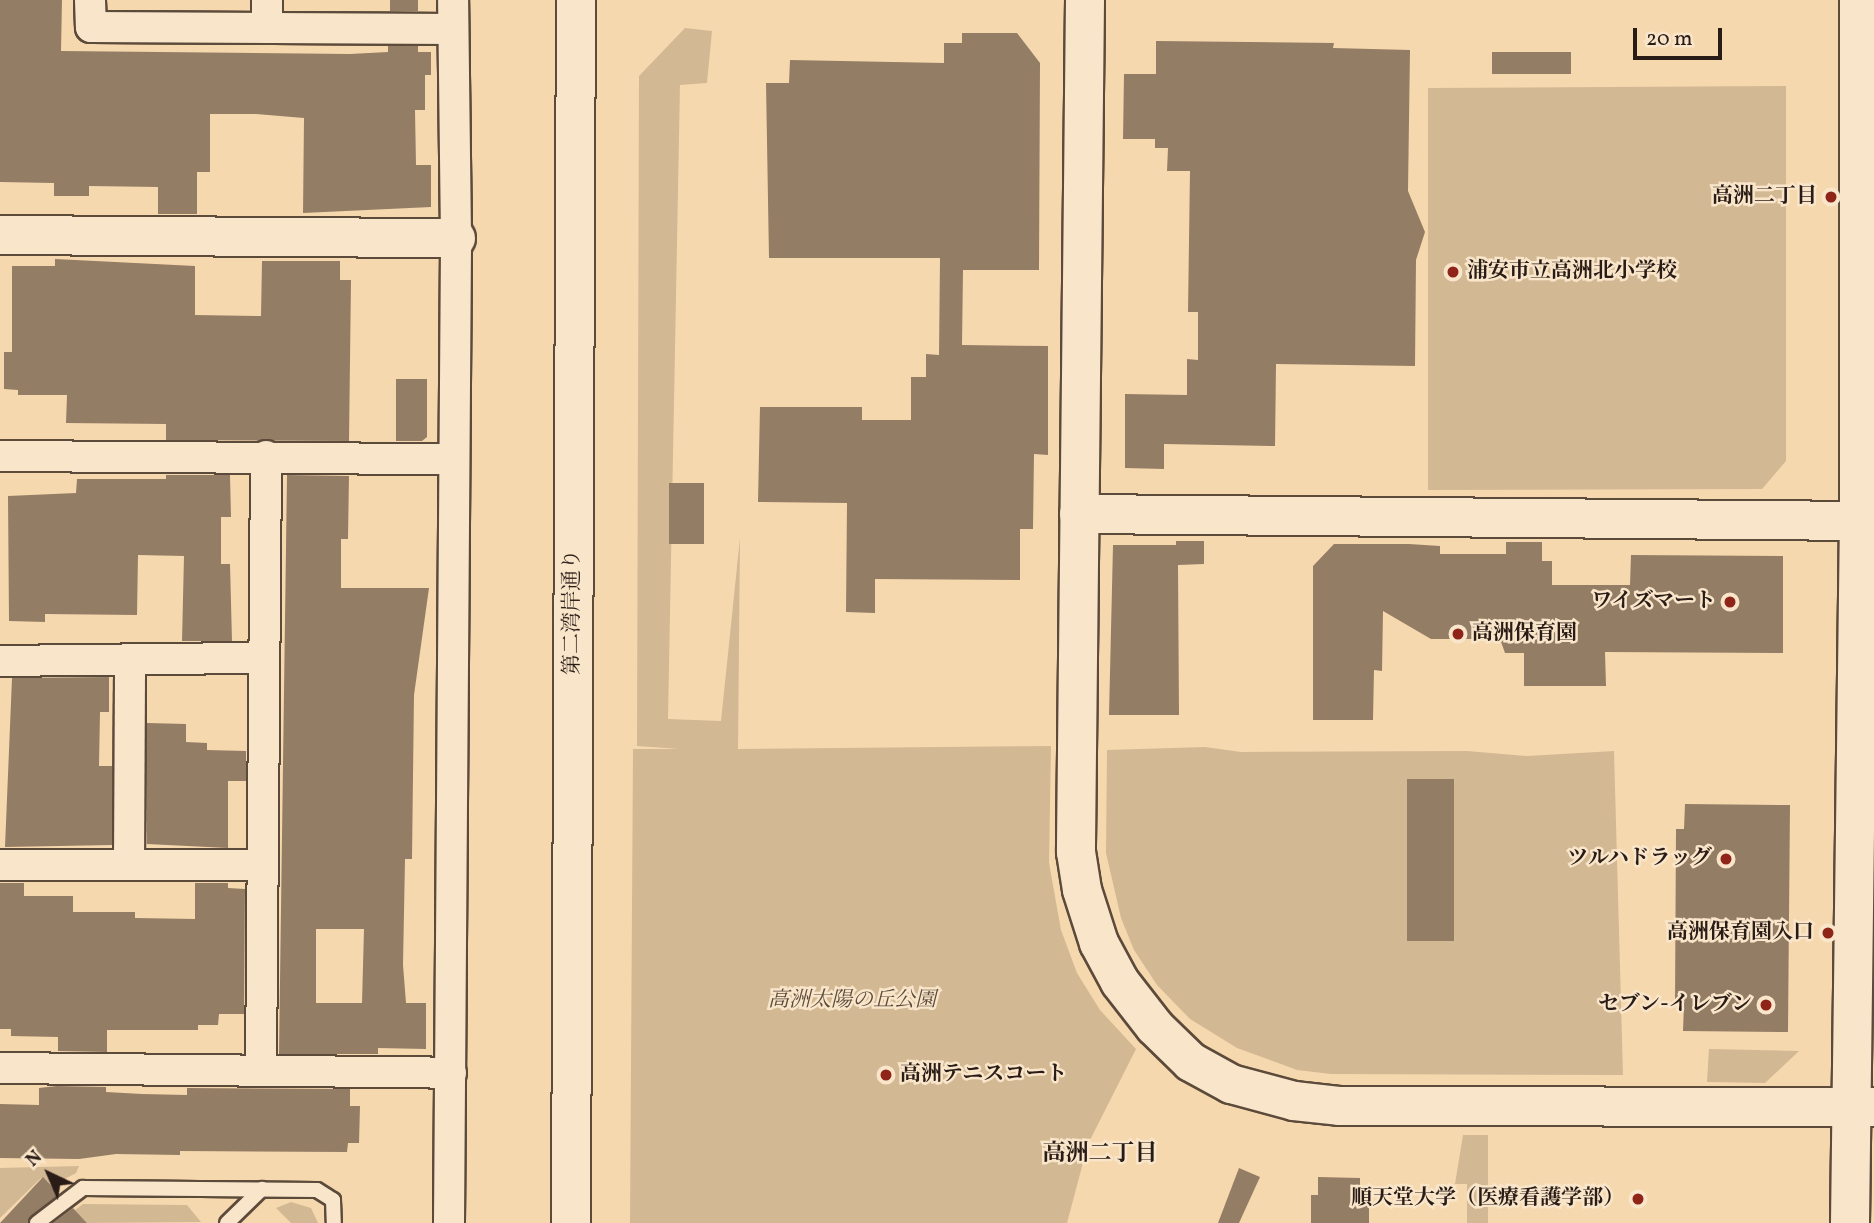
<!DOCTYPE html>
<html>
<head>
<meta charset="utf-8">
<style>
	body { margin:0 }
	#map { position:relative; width:1874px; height:1223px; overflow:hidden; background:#f6d8ae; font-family:Vollkorn,"Noto Serif JP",serif }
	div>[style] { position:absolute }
	.green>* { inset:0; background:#d3b894 }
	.building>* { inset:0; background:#947d65; transform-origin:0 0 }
	.roads { filter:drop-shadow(2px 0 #5c4a3b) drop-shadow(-2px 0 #5c4a3b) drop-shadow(0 2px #5c4a3b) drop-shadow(0 -2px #5c4a3b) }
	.lane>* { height:14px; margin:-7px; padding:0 7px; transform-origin:7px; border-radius:7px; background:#f9e6ca }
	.street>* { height:30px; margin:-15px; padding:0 15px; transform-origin:15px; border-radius:15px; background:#f9e6ca }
	.secondary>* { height:38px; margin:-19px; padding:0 19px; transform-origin:19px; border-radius:19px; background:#f9e6ca }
	.dots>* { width:19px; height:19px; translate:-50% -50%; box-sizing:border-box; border:4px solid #f9e6ca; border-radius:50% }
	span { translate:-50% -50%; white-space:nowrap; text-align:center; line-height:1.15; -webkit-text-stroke:5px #f9e6ca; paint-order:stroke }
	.poi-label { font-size:21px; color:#291b15; font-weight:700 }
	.right { translate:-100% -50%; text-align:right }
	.left { translate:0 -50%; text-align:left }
	.street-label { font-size:21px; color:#291b15 }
	.park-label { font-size:21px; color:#5c4a3b; font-style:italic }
	.neighbourhood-label { font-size:23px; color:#291b15; font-weight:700 }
	.north { position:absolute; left:14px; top:1139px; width:70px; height:70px; -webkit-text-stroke:5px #f9e6ca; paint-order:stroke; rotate:316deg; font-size:19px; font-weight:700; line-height:28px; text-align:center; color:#291b15 }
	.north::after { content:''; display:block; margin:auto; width:24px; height:32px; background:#291b15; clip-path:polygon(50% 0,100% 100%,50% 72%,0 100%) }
	.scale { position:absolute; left:1633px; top:28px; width:89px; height:32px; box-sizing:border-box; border:4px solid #291b15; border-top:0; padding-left:9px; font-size:21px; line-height:24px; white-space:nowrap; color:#291b15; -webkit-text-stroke:5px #f9e6ca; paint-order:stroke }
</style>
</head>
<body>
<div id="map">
	<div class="green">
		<div style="clip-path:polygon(685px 28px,712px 31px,707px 83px,680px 85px,668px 719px,721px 721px,740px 538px,738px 749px,1051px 746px,1049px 863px,1061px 930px,1077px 973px,1100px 1010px,1136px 1049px,1088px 1144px,1067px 1223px,630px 1223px,633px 749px,679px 749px,637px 746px,639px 76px)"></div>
		<div style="clip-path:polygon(1786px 86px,1786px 461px,1762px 489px,1428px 490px,1428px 88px)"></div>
		<div style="clip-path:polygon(1205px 747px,1241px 752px,1467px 751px,1527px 756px,1614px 751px,1623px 1075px,1331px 1074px,1297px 1070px,1237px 1048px,1190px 1019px,1157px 985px,1134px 950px,1121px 918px,1106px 853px,1107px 750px)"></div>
		<div style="clip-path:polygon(1709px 1049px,1799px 1051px,1765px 1083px,1707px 1082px)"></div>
		<div style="clip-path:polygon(1463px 1135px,1488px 1135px,1488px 1223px,1467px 1223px,1467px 1184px,1455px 1184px)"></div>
		<div style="clip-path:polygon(79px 1166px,76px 1173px,50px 1187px,41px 1178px,0 1218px,0 1168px)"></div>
		<div style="clip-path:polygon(291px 1202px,311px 1208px,318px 1223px,291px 1223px,276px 1208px)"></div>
		<div style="clip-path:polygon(83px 1204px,187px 1205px,201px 1222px,87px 1223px,75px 1210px)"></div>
	</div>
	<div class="building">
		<div style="clip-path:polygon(0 0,62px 0,61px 51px,350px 54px,388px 52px,388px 46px,418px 46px,418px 52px,431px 52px,431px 75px,425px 75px,425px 110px,415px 110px,416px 165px,431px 165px,431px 207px,303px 213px,304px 118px,256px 114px,210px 114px,210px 172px,197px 172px,197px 214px,158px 214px,158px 187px,89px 186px,89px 196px,54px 196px,54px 183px,0 182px)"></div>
		<div style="left:390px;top:0;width:28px;height:11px"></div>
		<div style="clip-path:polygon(962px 33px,1017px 33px,1040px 63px,1039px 270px,963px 270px,962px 345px,1048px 346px,1048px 455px,1034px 454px,1033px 529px,1020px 529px,1020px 580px,875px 579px,875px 613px,846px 612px,847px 503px,758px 502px,760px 407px,862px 407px,862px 420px,911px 420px,911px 377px,926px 377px,926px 354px,939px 355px,940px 258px,769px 258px,766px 83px,789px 83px,790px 60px,944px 63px,944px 43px,962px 43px)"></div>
		<div style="clip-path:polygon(1156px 41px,1334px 43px,1333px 48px,1410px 50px,1408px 191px,1425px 232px,1416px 260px,1415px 366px,1276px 364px,1275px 446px,1164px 444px,1164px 469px,1125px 468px,1125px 394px,1187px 395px,1187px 359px,1198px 360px,1198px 312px,1188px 312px,1190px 171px,1167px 171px,1168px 148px,1155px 148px,1155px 139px,1123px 139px,1124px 74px,1156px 74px)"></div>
		<div style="left:1492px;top:52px;width:79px;height:22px"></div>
		<div style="clip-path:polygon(55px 259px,195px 266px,195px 315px,261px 316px,262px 261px,340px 261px,340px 280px,351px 280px,349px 441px,166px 440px,166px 424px,66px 423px,67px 395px,18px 395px,18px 390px,4px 389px,4px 352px,12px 352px,12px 266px,55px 266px)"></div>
		<div style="clip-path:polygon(396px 379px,427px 379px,427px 437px,422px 441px,396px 441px)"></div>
		<div style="clip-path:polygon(166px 475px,230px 475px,231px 517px,221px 517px,221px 564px,230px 564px,232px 641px,182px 641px,184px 556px,138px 555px,137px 615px,45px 614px,45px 622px,9px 621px,8px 496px,76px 493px,77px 479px,166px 479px)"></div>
		<div style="clip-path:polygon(evenodd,287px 475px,349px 476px,348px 539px,341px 539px,341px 588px,429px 588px,414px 695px,412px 859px,405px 859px,403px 965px,406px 1003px,426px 1003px,426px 1049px,378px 1048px,378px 1054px,279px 1054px,287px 475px,316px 929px,364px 929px,362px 1003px,316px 1003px,316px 929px)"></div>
		<div style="left:704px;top:483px;width:61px;height:35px;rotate:90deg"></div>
		<div style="clip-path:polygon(1176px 541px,1204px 541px,1204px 564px,1178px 565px,1179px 715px,1109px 715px,1113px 545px,1176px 545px)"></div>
		<div style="clip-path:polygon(1506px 542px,1542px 542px,1542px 561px,1552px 561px,1552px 585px,1630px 585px,1631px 555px,1783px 556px,1783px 653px,1605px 652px,1606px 686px,1524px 686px,1524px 653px,1505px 653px,1500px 639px,1431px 639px,1383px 611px,1382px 671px,1374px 670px,1373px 720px,1313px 720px,1313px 566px,1334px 544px,1409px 544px,1440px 546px,1440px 554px,1506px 554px)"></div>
		<div style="clip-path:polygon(109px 677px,109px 712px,100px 712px,99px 766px,112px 766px,112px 845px,5px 847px,12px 678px)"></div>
		<div style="clip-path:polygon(147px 723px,186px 724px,186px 742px,207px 743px,207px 750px,246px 751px,246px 781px,228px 781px,228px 848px,147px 844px)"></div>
		<div style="left:1407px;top:779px;width:47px;height:162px"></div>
		<div style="clip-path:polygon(1685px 804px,1790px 805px,1788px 1032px,1683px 1031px,1684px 1004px,1675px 1003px,1676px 829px,1684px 829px)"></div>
		<div style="clip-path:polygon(0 883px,24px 883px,24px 896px,73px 896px,73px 912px,135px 912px,135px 918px,195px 919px,195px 883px,228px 883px,228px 888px,245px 889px,244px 1014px,219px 1014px,218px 1025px,198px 1025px,198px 1030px,107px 1030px,107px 1052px,58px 1051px,58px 1037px,11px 1036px,11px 1029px,0 1029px)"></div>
		<div style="clip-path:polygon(57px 1086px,106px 1087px,106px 1092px,142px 1094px,187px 1095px,187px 1088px,350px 1089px,350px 1106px,360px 1106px,359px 1143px,348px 1143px,347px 1152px,180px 1151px,180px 1155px,116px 1154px,79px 1159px,0 1158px,0 1104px,39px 1105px,39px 1088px)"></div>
		<div style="clip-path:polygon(1239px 1168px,1260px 1177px,1239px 1223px,1218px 1223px)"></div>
		<div style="clip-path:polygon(43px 1177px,59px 1194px,28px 1223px,0 1223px)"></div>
		<div style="clip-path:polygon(1318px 1177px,1360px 1178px,1360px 1191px,1369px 1191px,1369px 1223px,1311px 1223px,1311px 1195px,1318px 1195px)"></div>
		<div style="clip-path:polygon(73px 1208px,87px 1223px,53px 1223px)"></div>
	</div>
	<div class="roads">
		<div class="lane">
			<div style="left:37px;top:1223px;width:58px;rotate:-37.3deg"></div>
			<div style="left:83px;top:1188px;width:234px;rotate:0.5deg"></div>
			<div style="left:317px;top:1190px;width:19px;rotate:32deg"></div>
			<div style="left:333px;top:1200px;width:23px;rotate:88deg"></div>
			<div style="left:227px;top:1223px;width:49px;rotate:-44.2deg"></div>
		</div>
		<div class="street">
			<div style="left:90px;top:0;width:27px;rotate:88deg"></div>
			<div style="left:91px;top:27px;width:362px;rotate:0.3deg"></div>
			<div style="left:267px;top:28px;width:28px;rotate:-90deg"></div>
			<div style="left:0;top:456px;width:452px;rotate:0.4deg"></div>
			<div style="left:0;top:661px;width:264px;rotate:-0.7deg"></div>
			<div style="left:0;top:865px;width:262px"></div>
			<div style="left:129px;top:865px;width:203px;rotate:-89.7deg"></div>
			<div style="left:0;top:1068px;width:451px;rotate:0.6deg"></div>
			<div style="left:261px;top:1070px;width:614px;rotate:-89.53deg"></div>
			<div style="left:449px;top:1223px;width:985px;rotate:-89.59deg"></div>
			<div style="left:456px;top:238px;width:238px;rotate:-90.7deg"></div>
		</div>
		<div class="secondary">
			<div style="left:1085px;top:0;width:852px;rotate:90.61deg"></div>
			<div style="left:1076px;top:852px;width:38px;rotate:81deg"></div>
			<div style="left:1082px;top:890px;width:56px;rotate:72.2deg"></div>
			<div style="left:1099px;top:943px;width:44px;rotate:61.7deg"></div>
			<div style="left:1120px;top:982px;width:57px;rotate:52.1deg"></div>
			<div style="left:1155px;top:1027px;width:50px;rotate:44.2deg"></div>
			<div style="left:1191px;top:1062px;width:46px;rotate:28.8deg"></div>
			<div style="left:1231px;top:1084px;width:65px;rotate:15.1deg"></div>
			<div style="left:1294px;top:1101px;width:45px;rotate:6.3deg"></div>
			<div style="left:1339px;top:1106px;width:535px;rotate:0.11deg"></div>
			<div style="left:0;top:235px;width:456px;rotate:0.4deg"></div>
			<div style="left:1079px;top:514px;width:780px;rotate:0.51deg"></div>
			<div style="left:571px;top:1223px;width:1223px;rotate:-89.77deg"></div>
			<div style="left:1850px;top:1223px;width:702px;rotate:-89.27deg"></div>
			<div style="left:1859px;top:521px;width:521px;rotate:-90deg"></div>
		</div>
	</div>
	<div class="dots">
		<div style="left:1831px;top:197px;background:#8f2418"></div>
		<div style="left:1453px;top:272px;background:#8f2418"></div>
		<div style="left:1730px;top:602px;background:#8f2418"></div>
		<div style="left:1458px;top:634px;background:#8f2418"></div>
		<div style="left:1726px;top:859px;background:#8f2418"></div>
		<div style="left:1828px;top:933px;background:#8f2418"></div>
		<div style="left:1766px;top:1005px;background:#8f2418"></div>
		<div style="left:886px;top:1075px;background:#8f2418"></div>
		<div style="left:1638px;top:1199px;background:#8f2418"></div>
	</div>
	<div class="poi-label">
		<span class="right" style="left:1817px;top:197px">高洲二丁目</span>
		<span class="left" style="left:1467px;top:272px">浦安市立高洲北小学校</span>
		<span class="right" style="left:1716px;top:602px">ワイズマート</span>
		<span class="left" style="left:1472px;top:634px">高洲保育園</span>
		<span class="right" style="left:1712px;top:859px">ツルハドラッグ</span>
		<span class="right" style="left:1814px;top:933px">高洲保育園入口</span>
		<span class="right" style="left:1752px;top:1005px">セブン-イレブン</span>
		<span class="left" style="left:900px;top:1075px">高洲テニスコート</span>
		<span class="right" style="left:1624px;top:1199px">順天堂大学（医療看護学部）</span>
	</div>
	<div class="street-label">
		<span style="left:573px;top:612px;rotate:-90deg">第二湾岸通り</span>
	</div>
	<div class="park-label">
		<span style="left:852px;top:1001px">高洲太陽の丘公園</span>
	</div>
	<div class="neighbourhood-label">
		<span style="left:1100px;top:1154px">高洲二丁目</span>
	</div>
	<div class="north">N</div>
	<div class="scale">20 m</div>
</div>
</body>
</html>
